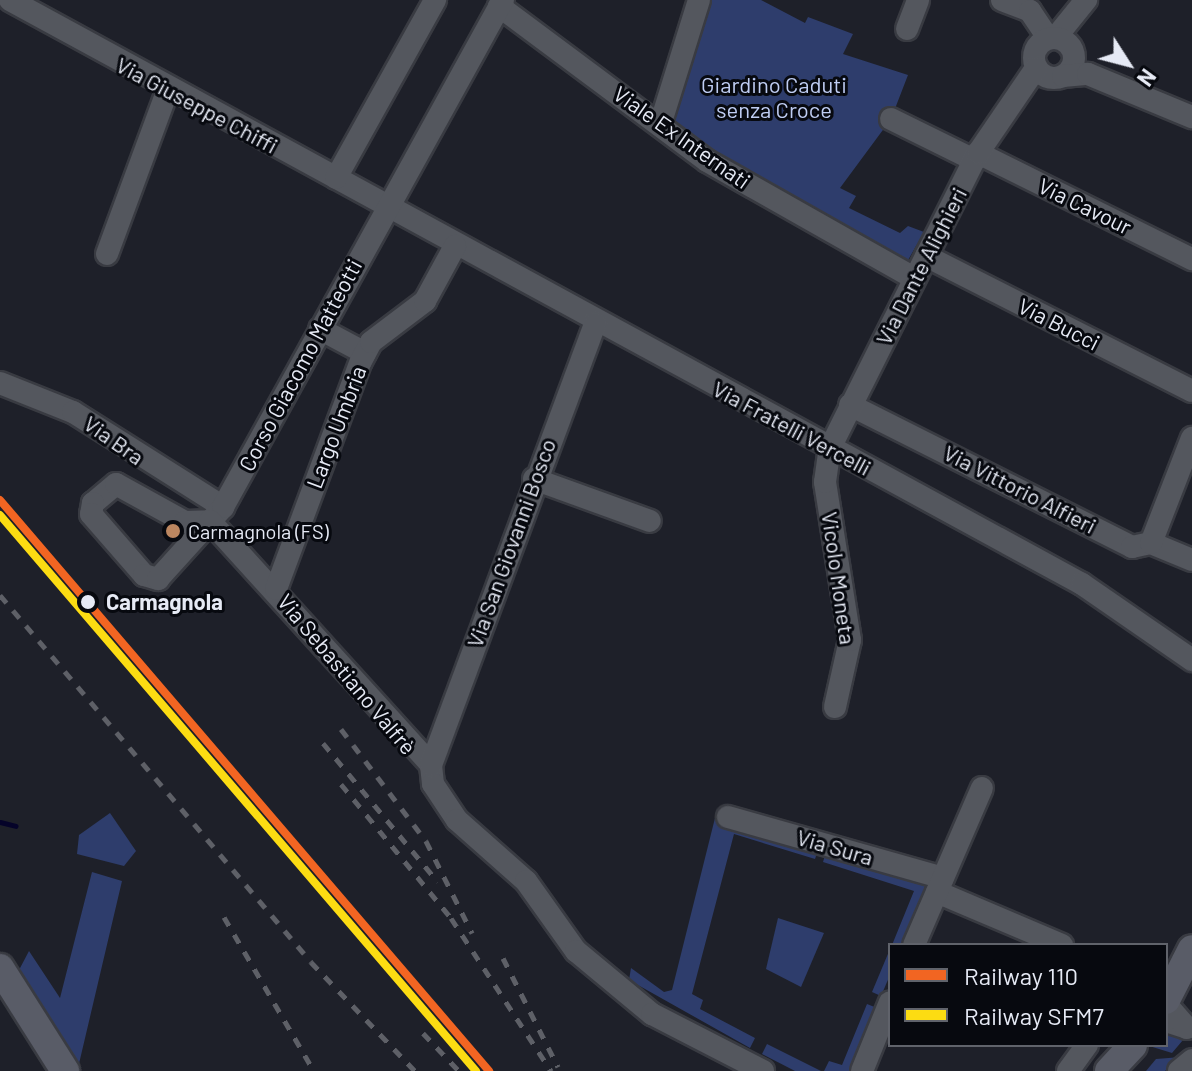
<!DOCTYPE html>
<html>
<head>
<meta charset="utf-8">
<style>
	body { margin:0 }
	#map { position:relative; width:1192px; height:1071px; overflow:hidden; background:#1e2029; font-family:Barlow,sans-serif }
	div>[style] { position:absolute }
	.green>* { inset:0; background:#2e3d6c }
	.stream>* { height:5px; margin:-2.5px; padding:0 2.5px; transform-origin:2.5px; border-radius:2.5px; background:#050329 }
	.roads { filter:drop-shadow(2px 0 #393b42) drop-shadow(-2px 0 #393b42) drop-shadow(0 2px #393b42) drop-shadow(0 -2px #393b42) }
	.minor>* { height:22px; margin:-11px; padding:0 11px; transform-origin:11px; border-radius:11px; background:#54575e }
	.minor>.ring { margin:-11px; padding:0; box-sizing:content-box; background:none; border:22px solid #54575e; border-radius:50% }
	.major>* { height:28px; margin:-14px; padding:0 14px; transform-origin:14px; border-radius:14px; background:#595c67 }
	.rail>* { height:5px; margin-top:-2.5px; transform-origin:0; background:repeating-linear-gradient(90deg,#5e6067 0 10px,transparent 0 20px) }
	.rail-1>* { height:8px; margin:-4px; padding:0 4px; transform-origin:4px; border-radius:4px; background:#f26522 }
	.rail-2>* { height:8px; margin:-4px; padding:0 4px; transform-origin:4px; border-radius:4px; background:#fcdc12 }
	.dots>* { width:22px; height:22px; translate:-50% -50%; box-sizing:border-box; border:4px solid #07090f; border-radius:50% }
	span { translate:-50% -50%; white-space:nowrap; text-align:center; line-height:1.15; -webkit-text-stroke:6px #07090f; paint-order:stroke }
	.bus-label { font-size:20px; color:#e6eaf5 }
	.left { translate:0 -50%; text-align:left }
	.park-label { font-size:22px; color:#bfcdf3 }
	.street-label { font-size:22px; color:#e6eaf5 }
	.stop-label { font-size:22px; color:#e6eaf5; font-weight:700 }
	.legend { position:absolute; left:888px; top:943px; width:280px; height:104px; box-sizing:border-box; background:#07090f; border:2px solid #60636b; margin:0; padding:10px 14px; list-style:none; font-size:24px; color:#e6eaf5 }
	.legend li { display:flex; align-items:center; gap:16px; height:40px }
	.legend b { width:40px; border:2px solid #60636b }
	.north { position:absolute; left:1088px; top:24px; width:80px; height:80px; -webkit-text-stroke:6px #07090f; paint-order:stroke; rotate:126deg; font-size:22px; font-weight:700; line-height:32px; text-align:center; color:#e6eaf5 }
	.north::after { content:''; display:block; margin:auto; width:28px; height:36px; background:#e6eaf5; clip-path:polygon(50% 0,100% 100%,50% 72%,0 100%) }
</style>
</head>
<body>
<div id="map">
	<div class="green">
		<div style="clip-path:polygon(711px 0,761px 0,805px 23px,808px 17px,853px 34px,843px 54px,908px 75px,891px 119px,840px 188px,856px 196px,849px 208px,900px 233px,908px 226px,924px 232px,907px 262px,732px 165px,672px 122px)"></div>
		<div style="clip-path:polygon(110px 813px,136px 851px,124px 866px,77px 854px,79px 835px)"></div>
		<div style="clip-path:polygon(715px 818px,818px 850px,815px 859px,734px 834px,692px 994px,703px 1000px,700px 1009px,755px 1038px,750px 1048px,629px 980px,631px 968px,664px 992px,672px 990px)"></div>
		<div style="clip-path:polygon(826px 852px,928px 883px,902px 945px,892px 945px,914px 891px,823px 862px)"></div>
		<div style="clip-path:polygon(92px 872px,122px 881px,78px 1068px,19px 970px,29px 951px,60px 998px)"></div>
		<div style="clip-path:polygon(778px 918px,824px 933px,801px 987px,766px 969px)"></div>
		<div style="clip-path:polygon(890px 949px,890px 975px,881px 996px,872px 992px)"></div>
		<div style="clip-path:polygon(867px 1004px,877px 1008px,849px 1071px,824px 1071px,829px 1061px,842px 1065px)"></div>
		<div style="clip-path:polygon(1166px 1031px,1183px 1040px,1172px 1053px,1146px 1045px,1166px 1045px)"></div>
		<div style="clip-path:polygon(767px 1044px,821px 1071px,795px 1071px,762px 1054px)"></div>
		<div style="clip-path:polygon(1181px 1057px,1165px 1071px,1146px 1071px,1156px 1059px)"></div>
	</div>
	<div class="stream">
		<div style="left:0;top:822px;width:16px;rotate:14deg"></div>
	</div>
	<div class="roads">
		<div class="minor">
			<div style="left:10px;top:0;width:1221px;rotate:28.58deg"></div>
			<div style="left:1082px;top:584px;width:134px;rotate:34.6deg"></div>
			<div style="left:1002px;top:0;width:30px;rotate:21deg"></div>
			<div style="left:1030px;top:11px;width:32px;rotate:56deg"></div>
			<div style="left:499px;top:6px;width:259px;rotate:36.7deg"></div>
			<div style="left:707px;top:161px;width:238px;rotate:29.5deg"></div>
			<div style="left:907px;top:29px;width:31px;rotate:-69deg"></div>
			<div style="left:1056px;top:37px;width:48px;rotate:-51deg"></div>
			<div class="ring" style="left:1034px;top:38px;width:18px;height:18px"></div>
			<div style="left:1063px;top:76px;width:25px;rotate:-5deg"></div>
			<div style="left:1088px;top:74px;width:113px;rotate:22.5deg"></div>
			<div style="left:891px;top:119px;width:93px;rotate:26.3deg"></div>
			<div style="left:661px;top:122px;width:128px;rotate:-72.7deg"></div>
			<div style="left:978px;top:153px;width:239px;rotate:26.4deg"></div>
			<div style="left:336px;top:178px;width:204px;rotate:-60.9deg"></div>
			<div style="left:107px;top:254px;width:173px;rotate:-69.7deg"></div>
			<div style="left:926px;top:256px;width:298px;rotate:26.9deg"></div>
			<div style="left:320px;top:329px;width:51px;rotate:28.1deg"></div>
			<div style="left:0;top:383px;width:79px;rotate:21.7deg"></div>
			<div style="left:73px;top:412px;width:178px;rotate:32.3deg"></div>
			<div style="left:850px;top:405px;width:316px;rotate:26.7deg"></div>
			<div style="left:1132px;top:547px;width:19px;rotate:-12deg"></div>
			<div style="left:1151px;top:543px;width:44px;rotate:22.5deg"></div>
			<div style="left:534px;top:479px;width:123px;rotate:19.9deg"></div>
			<div style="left:116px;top:484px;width:30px;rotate:140deg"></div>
			<div style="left:93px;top:503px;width:11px;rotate:100deg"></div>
			<div style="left:91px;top:514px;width:81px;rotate:49deg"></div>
			<div style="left:144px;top:575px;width:15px;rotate:16deg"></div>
			<div style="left:158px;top:579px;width:97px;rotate:-47.9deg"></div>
			<div style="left:223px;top:507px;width:579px;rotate:-61.09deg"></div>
			<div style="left:116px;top:484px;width:79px;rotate:28.8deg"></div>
			<div style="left:185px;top:522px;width:25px;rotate:-2deg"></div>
			<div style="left:210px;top:521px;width:329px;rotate:47.8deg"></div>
			<div style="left:431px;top:765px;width:19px;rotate:84deg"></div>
			<div style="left:433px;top:784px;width:43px;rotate:56.3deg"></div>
			<div style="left:457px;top:820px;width:92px;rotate:41.5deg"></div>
			<div style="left:526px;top:881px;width:86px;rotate:54.5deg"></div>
			<div style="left:576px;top:951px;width:99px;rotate:39.7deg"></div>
			<div style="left:652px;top:1014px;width:125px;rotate:27.2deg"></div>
			<div style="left:1151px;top:543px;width:113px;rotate:-68.7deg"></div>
			<div style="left:276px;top:589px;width:243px;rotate:-69.6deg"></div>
			<div style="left:361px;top:361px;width:21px;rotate:-62deg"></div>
			<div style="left:371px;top:342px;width:68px;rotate:-37.2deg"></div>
			<div style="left:425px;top:301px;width:63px;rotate:-61.4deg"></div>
			<div style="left:835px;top:707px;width:69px;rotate:-77.4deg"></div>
			<div style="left:850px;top:640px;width:160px;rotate:-99deg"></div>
			<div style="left:825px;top:482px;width:34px;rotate:-82deg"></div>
			<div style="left:830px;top:448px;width:330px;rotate:-63.4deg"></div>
			<div style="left:978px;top:153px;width:103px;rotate:-55.7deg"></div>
			<div style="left:431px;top:765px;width:471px;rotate:-69.6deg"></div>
			<div style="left:728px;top:817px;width:223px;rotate:15.8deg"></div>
			<div style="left:937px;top:892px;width:136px;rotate:23deg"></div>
			<div style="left:914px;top:945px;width:171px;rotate:-66.6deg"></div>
			<div style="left:1166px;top:1021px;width:22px;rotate:18deg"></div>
			<div style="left:1187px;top:1028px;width:30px;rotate:-131deg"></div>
			<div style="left:862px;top:1071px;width:74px;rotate:-67.9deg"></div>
			<div style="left:1068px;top:1071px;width:32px;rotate:-54deg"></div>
			<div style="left:1179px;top:1071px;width:17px;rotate:-40deg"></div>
		</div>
		<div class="major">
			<div style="left:0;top:968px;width:122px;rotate:57.7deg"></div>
			<div style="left:1166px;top:1000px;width:57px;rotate:-63deg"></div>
			<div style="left:1109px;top:1071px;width:35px;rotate:-47deg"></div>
		</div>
	</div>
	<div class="rail">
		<div style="left:0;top:595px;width:481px;rotate:49.7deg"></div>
		<div style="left:311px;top:962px;width:151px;rotate:46.3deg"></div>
		<div style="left:341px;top:729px;width:141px;rotate:52.8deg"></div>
		<div style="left:426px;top:841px;width:103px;rotate:63.4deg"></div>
		<div style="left:323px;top:743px;width:180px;rotate:50.4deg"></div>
		<div style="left:341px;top:784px;width:173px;rotate:50.6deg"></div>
		<div style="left:451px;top:918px;width:183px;rotate:56.8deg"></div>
		<div style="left:224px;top:917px;width:178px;rotate:59.7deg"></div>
		<div style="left:503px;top:958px;width:122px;rotate:63.2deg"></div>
		<div style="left:423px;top:1033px;width:52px;rotate:46.5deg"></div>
	</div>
	<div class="rail-1">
		<div style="left:0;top:500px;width:752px;rotate:49.42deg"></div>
	</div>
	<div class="rail-2">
		<div style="left:0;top:515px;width:732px;rotate:49.43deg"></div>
	</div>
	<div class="dots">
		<div style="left:173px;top:531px;background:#bb8660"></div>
		<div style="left:88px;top:602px;background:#e6eaf5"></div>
	</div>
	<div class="bus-label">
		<span class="left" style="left:188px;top:531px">Carmagnola (FS)</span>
	</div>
	<div class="park-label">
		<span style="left:774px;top:97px">Giardino Caduti<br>senza Croce</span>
	</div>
	<div class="street-label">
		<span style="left:197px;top:105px;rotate:28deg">Via Giuseppe Chiffi</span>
		<span style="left:682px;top:137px;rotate:35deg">Viale Ex Internati</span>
		<span style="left:1085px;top:206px;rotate:26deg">Via Cavour</span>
		<span style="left:921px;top:266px;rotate:-63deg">Via Dante Alighieri</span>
		<span style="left:1059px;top:324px;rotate:27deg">Via Bucci</span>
		<span style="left:300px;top:365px;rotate:-62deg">Corso Giacomo Matteotti</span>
		<span style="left:336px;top:427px;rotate:-69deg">Largo Umbria</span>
		<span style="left:792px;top:428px;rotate:28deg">Via Fratelli Vercelli</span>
		<span style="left:114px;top:440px;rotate:35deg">Via Bra</span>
		<span style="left:1020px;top:489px;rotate:27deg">Via Vittorio Alfieri</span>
		<span style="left:511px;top:543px;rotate:-70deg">Via San Giovanni Bosco</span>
		<span style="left:839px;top:578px;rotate:82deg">Vicolo Moneta</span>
		<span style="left:347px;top:674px;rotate:50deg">Via Sebastiano Valfrè</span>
		<span style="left:835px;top:847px;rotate:16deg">Via Sura</span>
	</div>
	<div class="stop-label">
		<span class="left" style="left:106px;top:602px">Carmagnola</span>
	</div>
	<ul class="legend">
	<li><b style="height:10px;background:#f26522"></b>Railway 110</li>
	<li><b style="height:10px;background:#fcdc12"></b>Railway SFM7</li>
	</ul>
	<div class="north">N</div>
</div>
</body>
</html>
